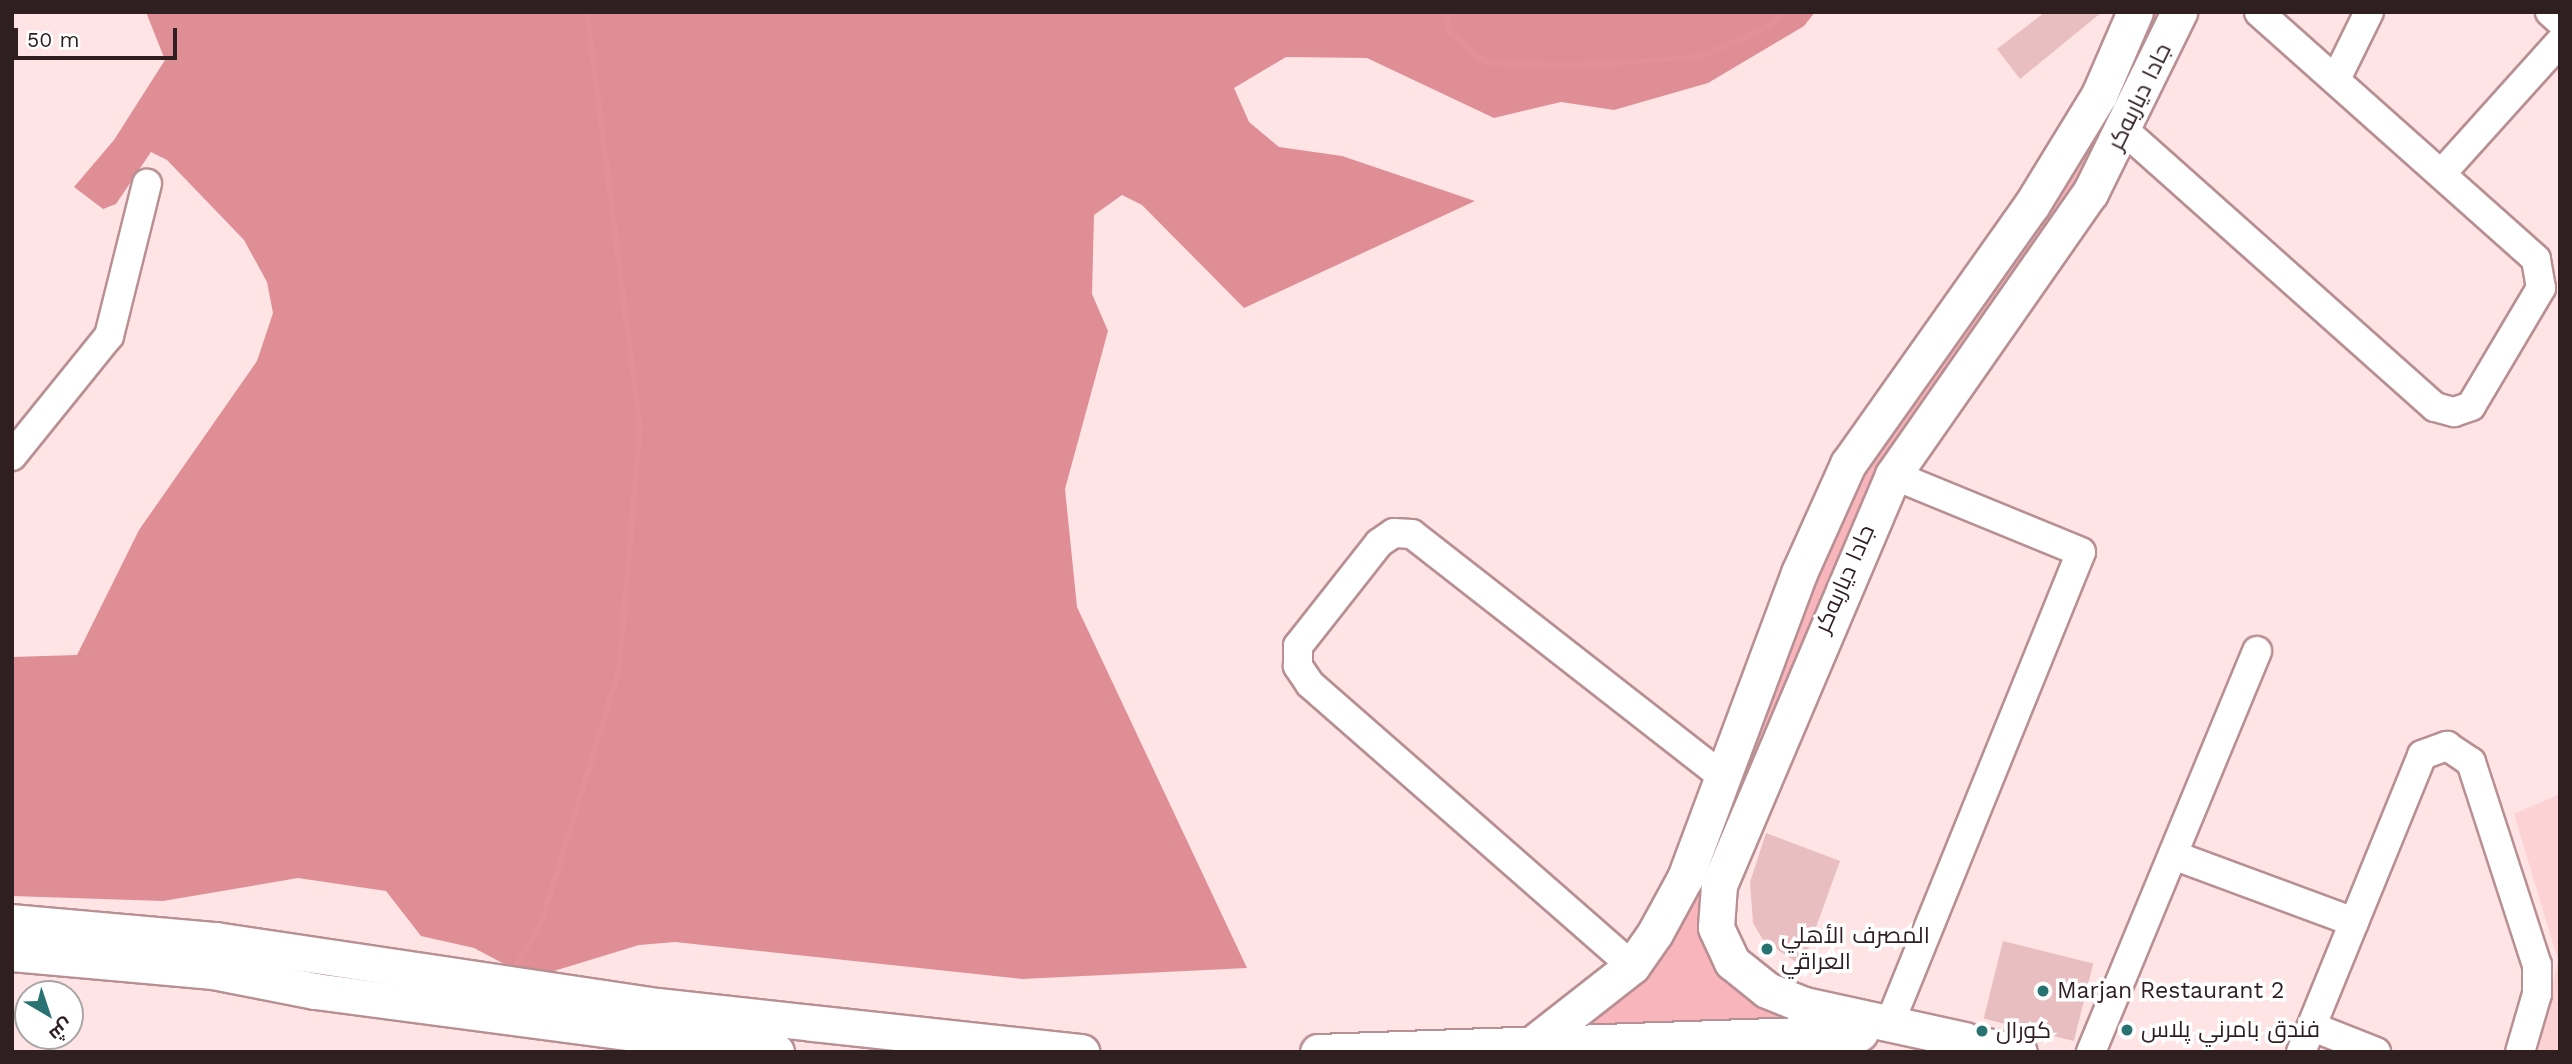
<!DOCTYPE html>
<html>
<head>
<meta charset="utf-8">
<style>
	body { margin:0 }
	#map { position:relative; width:2572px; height:1064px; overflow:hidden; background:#ffe4e5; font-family:"Work Sans",Cairo,sans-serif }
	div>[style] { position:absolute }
	.built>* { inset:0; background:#fcd2d5 }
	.green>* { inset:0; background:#f8b5bb }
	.forest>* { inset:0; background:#e08e96 }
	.stream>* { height:6px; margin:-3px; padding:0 3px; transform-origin:3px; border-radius:3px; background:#e39098 }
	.building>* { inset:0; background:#e9bec1; transform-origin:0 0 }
	.roads { filter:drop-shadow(2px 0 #b88f92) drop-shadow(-2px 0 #b88f92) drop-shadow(0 2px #b88f92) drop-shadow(0 -2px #b88f92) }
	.minor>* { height:28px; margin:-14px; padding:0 14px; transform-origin:14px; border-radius:14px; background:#fff }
	.major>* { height:35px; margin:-17.5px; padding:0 17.5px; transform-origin:17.5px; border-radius:17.5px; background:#fff }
	.dots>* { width:19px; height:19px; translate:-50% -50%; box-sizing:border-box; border:4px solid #fff; border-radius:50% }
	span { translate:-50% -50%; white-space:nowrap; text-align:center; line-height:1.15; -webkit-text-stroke:7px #fff; paint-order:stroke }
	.street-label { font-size:23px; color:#2f1f21 }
	.poi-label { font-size:23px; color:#2f1f21 }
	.left { translate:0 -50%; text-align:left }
	.frame { position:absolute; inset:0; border:14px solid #2f1f21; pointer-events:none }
	.north { position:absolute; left:14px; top:980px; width:70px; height:70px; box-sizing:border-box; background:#fff; border:2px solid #aca5a6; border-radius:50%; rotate:141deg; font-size:19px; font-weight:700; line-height:28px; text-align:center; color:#2f1f21 }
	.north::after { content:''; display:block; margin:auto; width:24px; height:32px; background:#287271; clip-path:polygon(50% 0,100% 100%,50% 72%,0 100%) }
	.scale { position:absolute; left:14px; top:28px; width:163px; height:32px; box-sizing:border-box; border:4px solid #2f1f21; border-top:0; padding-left:9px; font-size:21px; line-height:24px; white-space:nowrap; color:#2f1f21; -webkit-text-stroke:5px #fff; paint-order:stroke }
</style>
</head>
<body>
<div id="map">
	<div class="built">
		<div style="clip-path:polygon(2560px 794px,2560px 1052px,2538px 1052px,2558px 960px,2514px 814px)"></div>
	</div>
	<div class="green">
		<div style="clip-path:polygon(2135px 12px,2179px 12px,2165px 50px,1948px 389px,1716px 927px,1840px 1031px,1526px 1049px,1632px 966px,1799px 573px)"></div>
	</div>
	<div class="forest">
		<div style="clip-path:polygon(146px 12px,1815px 12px,1804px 26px,1708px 83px,1614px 110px,1561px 102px,1494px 118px,1367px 58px,1286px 57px,1234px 88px,1249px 122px,1279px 147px,1342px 156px,1475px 201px,1244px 308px,1142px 205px,1122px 195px,1094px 215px,1092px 294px,1108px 331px,1065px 489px,1077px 607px,1247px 968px,1022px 979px,675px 942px,639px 945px,531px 978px,474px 948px,421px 936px,386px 891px,298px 878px,163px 901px,12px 896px,12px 657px,77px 655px,139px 530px,257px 361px,273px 313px,267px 282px,244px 240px,167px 160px,151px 152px,116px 204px,103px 209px,74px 187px,114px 140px,165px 60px)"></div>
	</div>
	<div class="stream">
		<div style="left:1447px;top:12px;width:20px;rotate:84deg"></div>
		<div style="left:1449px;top:32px;width:47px;rotate:39.8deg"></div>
		<div style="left:1485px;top:62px;width:84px;rotate:2.7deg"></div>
		<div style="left:1569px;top:66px;width:131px;rotate:-3.9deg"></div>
		<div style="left:1700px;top:57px;width:77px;rotate:-23.9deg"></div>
		<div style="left:1770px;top:26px;width:18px;rotate:-49deg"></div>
		<div style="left:512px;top:972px;width:56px;rotate:-58.9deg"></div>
		<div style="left:541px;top:924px;width:265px;rotate:-72.9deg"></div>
		<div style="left:619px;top:671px;width:245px;rotate:-85.1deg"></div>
		<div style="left:640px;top:427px;width:418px;rotate:-97.3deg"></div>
	</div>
	<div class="building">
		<div style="clip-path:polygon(2045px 12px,2102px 12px,2020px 79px,1997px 49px)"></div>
		<div style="clip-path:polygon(1766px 833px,1840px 861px,1802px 966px,1763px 940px,1753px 923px,1750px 882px)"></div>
		<div style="left:2003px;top:941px;width:93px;height:80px;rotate:14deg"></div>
	</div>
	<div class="roads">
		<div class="minor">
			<div style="left:2550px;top:12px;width:13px;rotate:42deg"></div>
			<div style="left:2337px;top:77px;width:72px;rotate:-63.8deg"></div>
			<div style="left:2125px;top:131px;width:415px;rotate:41.7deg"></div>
			<div style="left:2435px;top:407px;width:20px;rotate:15deg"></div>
			<div style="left:2454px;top:412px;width:18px;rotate:-19deg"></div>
			<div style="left:2471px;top:406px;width:137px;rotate:-59.3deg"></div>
			<div style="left:2541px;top:288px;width:29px;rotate:-100deg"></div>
			<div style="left:2536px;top:259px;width:371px;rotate:-138.3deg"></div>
			<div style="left:2442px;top:173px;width:176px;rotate:-48deg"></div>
			<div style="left:12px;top:456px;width:154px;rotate:-51.1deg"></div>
			<div style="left:109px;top:336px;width:157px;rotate:-76deg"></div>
			<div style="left:2173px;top:855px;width:193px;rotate:20.3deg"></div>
			<div style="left:1632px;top:966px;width:428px;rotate:-138.8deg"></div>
			<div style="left:1310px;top:684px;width:22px;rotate:-124deg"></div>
			<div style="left:1298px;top:666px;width:20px;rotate:-90deg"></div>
			<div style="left:1298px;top:646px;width:131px;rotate:-51.8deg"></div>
			<div style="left:1379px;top:543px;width:18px;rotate:-34deg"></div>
			<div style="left:1394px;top:533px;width:18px;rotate:3deg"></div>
			<div style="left:1412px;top:534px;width:392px;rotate:38deg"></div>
			<div style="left:1889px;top:1025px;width:510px;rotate:-67.91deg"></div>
			<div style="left:2081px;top:552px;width:203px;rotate:-157.7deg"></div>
			<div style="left:2313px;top:1027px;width:68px;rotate:21.6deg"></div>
			<div style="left:2091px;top:1052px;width:434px;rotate:-67.5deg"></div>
			<div style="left:2301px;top:1052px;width:321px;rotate:-67.8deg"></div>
			<div style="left:2422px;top:755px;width:27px;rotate:-20deg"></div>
			<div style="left:2447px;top:746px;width:29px;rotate:34deg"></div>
			<div style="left:2471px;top:762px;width:213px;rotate:72deg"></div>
			<div style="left:2537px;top:965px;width:29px;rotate:90deg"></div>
			<div style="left:2537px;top:994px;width:60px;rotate:106.3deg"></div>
		</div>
		<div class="major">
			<div style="left:12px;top:922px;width:204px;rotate:5.1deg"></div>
			<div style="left:215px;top:940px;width:447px;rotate:8.5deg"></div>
			<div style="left:657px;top:1006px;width:427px;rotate:6.2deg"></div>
			<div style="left:12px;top:953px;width:202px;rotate:5.1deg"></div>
			<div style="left:213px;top:971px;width:104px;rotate:11.1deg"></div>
			<div style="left:315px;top:991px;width:465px;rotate:7.5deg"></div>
			<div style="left:1943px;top:1038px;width:77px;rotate:10.4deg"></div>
			<div style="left:1965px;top:1040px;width:165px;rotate:-167.7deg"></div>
			<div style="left:1804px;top:1005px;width:40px;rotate:-158deg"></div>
			<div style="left:1767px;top:990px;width:45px;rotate:-141.3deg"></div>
			<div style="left:1732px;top:962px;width:38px;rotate:-115deg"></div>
			<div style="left:1716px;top:927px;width:42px;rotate:-85.9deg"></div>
			<div style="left:1719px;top:885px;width:445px;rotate:-67deg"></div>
			<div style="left:1893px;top:475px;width:344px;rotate:-55.1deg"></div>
			<div style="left:2090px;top:193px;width:202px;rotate:-63.8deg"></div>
			<div style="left:1526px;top:1049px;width:135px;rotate:-38.1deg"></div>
			<div style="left:1632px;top:966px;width:40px;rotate:-55.1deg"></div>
			<div style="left:1655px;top:933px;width:63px;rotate:-61.4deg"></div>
			<div style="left:1685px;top:878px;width:326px;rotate:-69.5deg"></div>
			<div style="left:1799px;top:573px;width:120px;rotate:-65.8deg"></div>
			<div style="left:1848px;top:464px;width:316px;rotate:-54.7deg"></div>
			<div style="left:2031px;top:206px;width:130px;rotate:-58.5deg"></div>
			<div style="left:2099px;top:95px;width:90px;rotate:-66.6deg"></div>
			<div style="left:1318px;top:1052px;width:542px;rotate:-2.01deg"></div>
		</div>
	</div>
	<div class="dots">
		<div style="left:1767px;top:949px;background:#287271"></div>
		<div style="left:2043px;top:991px;background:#287271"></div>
		<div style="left:2127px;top:1030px;background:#287271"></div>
		<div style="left:1982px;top:1031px;background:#287271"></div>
	</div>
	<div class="street-label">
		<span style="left:2140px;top:97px;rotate:-64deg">جادا دیاربه‌كر</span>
		<span style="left:1845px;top:579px;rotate:-66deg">جادا دیاربه‌كر</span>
	</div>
	<div class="poi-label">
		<span class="left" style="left:1781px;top:949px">المصرف الأهلي<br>العراقي</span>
		<span class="left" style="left:2057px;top:991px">Marjan Restaurant 2</span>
		<span class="left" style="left:2141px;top:1030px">فندق بامرني پلاس</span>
		<span class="left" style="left:1996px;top:1031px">كورال</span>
	</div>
	<div class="frame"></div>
	<div class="north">ش</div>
	<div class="scale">50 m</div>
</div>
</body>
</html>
